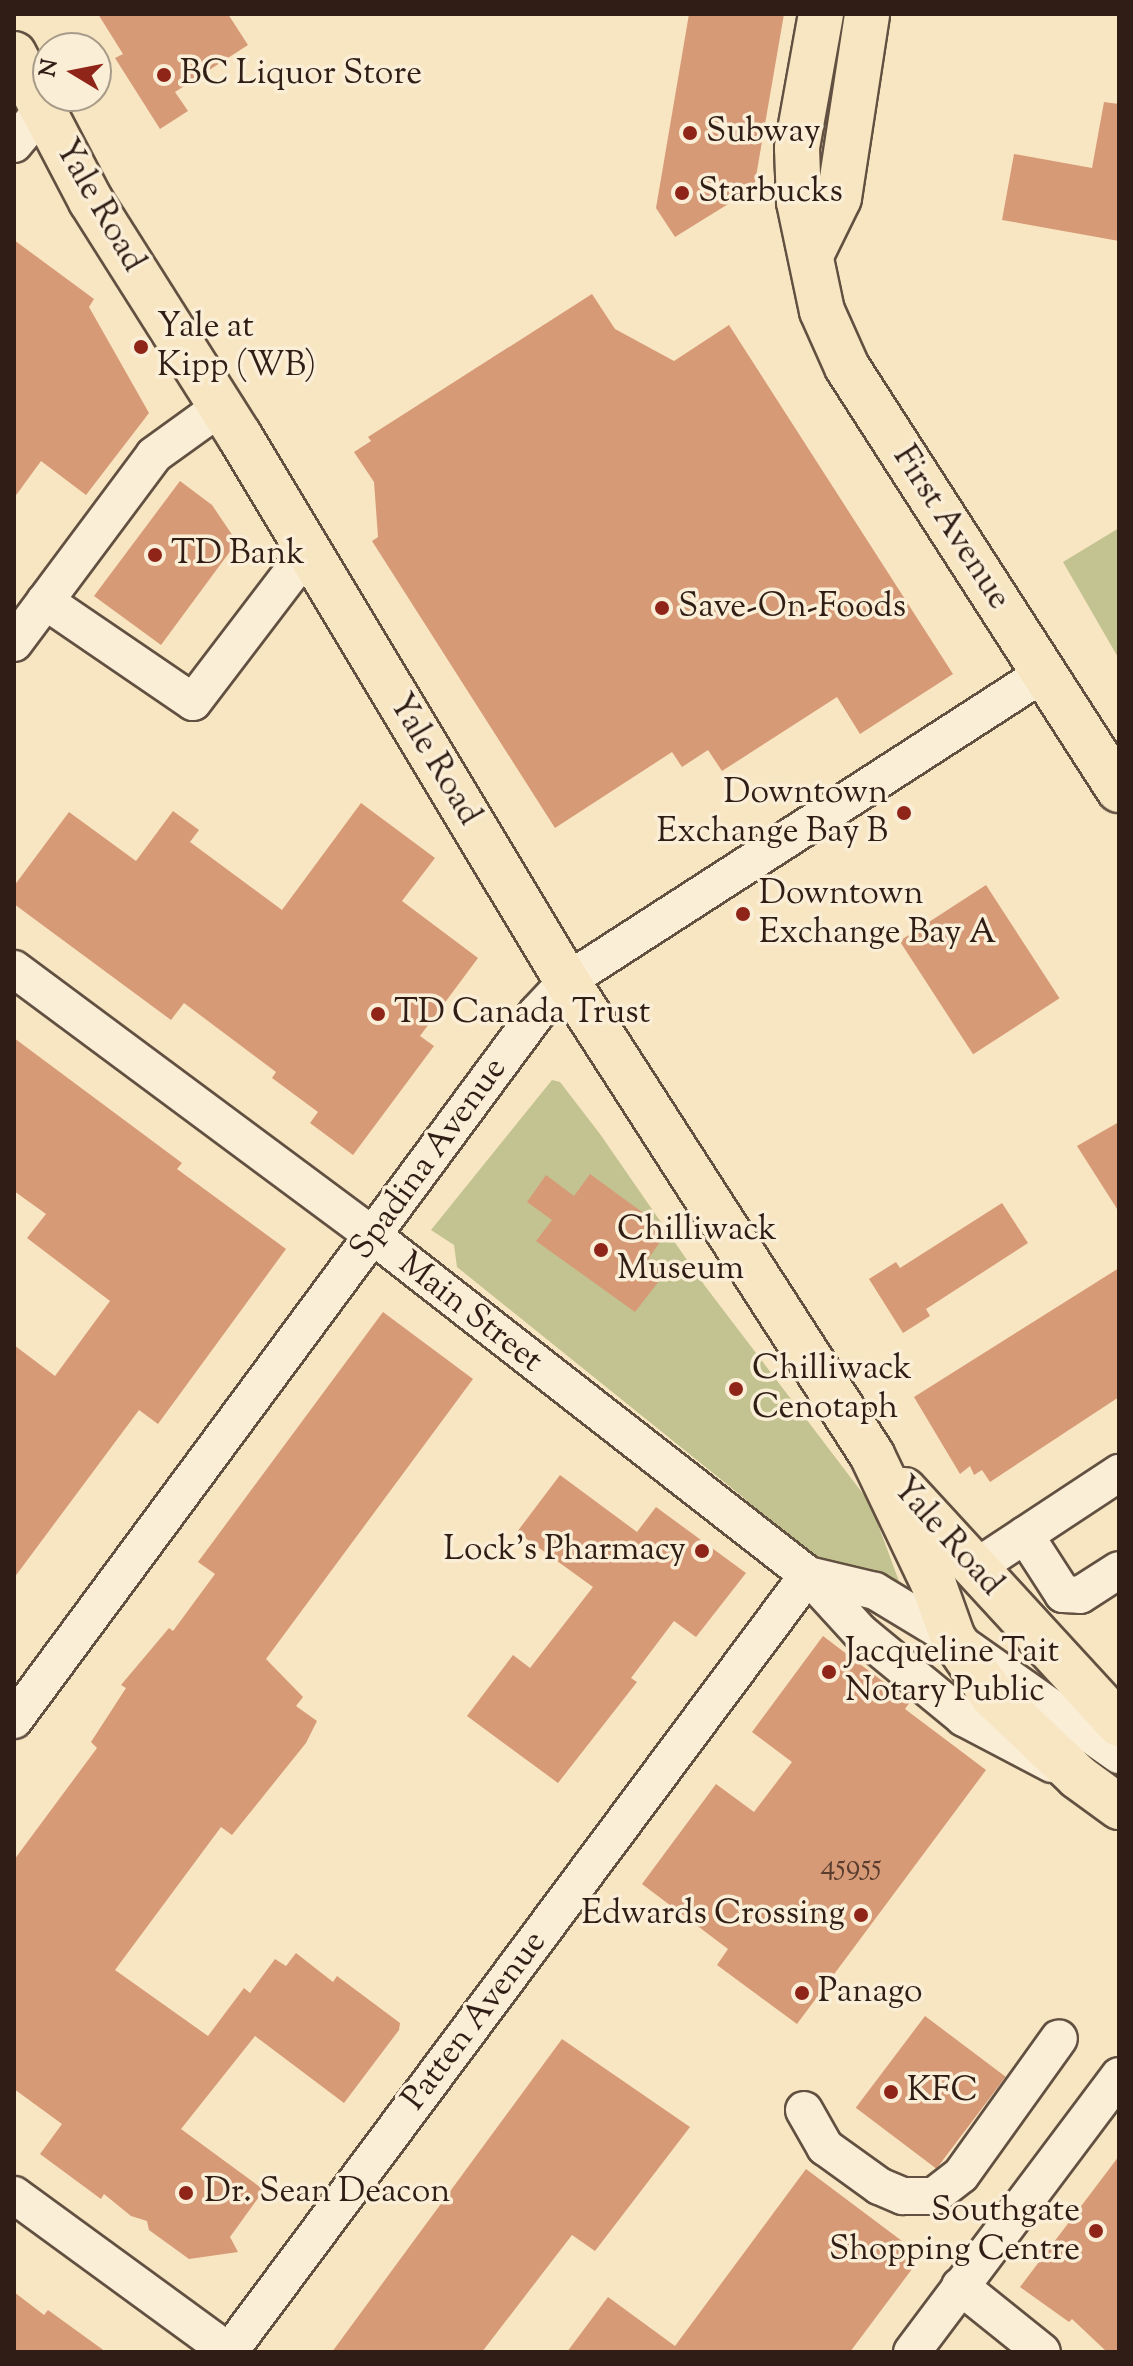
<!DOCTYPE html>
<html>
<head>
<meta charset="utf-8">
<style>
	body { margin:0 }
	#map { position:relative; width:1133px; height:2366px; overflow:hidden; background:#f8e5c2; font-family:"Sorts Mill Goudy",serif }
	div>[style] { position:absolute }
	.green>* { inset:0; background:#c2c390 }
	.building>* { inset:0; background:#d79a77; transform-origin:0 0 }
	.roads { filter:drop-shadow(2px 0 #625041) drop-shadow(-2px 0 #625041) drop-shadow(0 2px #625041) drop-shadow(0 -2px #625041) }
	.minor>* { height:36px; margin:-18px; padding:0 18px; transform-origin:18px; border-radius:18px; background:#faeed7 }
	.major>* { height:44px; margin:-22px; padding:0 22px; transform-origin:22px; border-radius:22px; background:#f8e5c2 }
	.dots>* { width:22px; height:22px; translate:-50% -50%; box-sizing:border-box; border:4px solid #faeed7; border-radius:50% }
	span { translate:-50% -50%; white-space:nowrap; text-align:center; line-height:1.15; -webkit-text-stroke:7px #faeed7; paint-order:stroke }
	.number-label { font-size:30px; color:#5a3d2e }
	.number-label span { -webkit-text-stroke-width:0 }
	.poi-label { font-size:34px; color:#301e16 }
	.left { translate:0 -50%; text-align:left }
	.right { translate:-100% -50%; text-align:right }
	.street-label { font-size:34px; color:#301e16 }
	.frame { position:absolute; inset:0; border:16px solid #301e16; pointer-events:none }
	.north { position:absolute; left:32px; top:32px; width:80px; height:80px; box-sizing:border-box; background:#faeed7; border:2px solid #a99b8a; border-radius:50%; rotate:280deg; font-size:22px; font-weight:700; line-height:32px; text-align:center; color:#301e16 }
	.north::after { content:''; display:block; margin:auto; width:28px; height:36px; background:#8f2418; clip-path:polygon(50% 0,100% 100%,50% 72%,0 100%) }
</style>
</head>
<body>
<div id="map">
	<div class="green">
		<div style="clip-path:polygon(1119px 528px,1119px 659px,1063px 562px)"></div>
		<div style="clip-path:polygon(552px 1080px,560px 1082px,600px 1134px,705px 1286px,870px 1503px,903px 1592px,811px 1559px,744px 1498px,457px 1267px,454px 1245px,431px 1230px)"></div>
	</div>
	<div class="building">
		<div style="clip-path:polygon(98px 14px,228px 14px,248px 45px,175px 92px,188px 111px,160px 129px,115px 58px,123px 54px)"></div>
		<div style="clip-path:polygon(689px 14px,784px 14px,754px 188px,675px 237px,656px 208px)"></div>
		<div style="clip-path:polygon(1104px 102px,1119px 104px,1119px 241px,1002px 220px,1014px 154px,1092px 168px)"></div>
		<div style="clip-path:polygon(14px 240px,94px 299px,89px 307px,149px 413px,86px 495px,41px 461px,14px 498px)"></div>
		<div style="clip-path:polygon(592px 294px,615px 329px,674px 361px,729px 325px,953px 674px,860px 734px,837px 697px,722px 771px,708px 750px,682px 767px,672px 752px,555px 828px,372px 541px,378px 537px,374px 482px,354px 452px,371px 441px,368px 437px)"></div>
		<div style="clip-path:polygon(180px 481px,212px 505px,237px 542px,161px 645px,94px 596px)"></div>
		<div style="clip-path:polygon(361px 803px,435px 858px,402px 901px,478px 958px,420px 1036px,434px 1046px,353px 1155px,310px 1123px,318px 1112px,272px 1078px,276px 1072px,184px 1003px,171px 1020px,14px 904px,14px 886px,69px 812px,136px 861px,173px 811px,199px 830px,190px 842px,282px 910px)"></div>
		<div style="left:986px;top:885px;width:135px;height:103px;rotate:57deg"></div>
		<div style="clip-path:polygon(14px 1038px,182px 1163px,177px 1169px,286px 1249px,158px 1424px,139px 1410px,14px 1578px,14px 1345px,55px 1376px,110px 1301px,27px 1238px,46px 1214px,14px 1191px)"></div>
		<div style="clip-path:polygon(1119px 1122px,1119px 1212px,1077px 1146px)"></div>
		<div style="clip-path:polygon(590px 1174px,668px 1231px,648px 1259px,666px 1272px,635px 1312px,536px 1241px,552px 1220px,527px 1202px,546px 1175px,574px 1196px)"></div>
		<div style="clip-path:polygon(1002px 1203px,1028px 1243px,926px 1309px,930px 1316px,903px 1333px,869px 1279px,896px 1262px,900px 1268px)"></div>
		<div style="clip-path:polygon(1119px 1268px,1119px 1397px,990px 1482px,982px 1470px,974px 1475px,970px 1466px,960px 1474px,914px 1397px)"></div>
		<div style="clip-path:polygon(383px 1312px,473px 1379px,266px 1659px,303px 1697px,296px 1706px,317px 1721px,306px 1743px,232px 1835px,221px 1827px,115px 1970px,208px 2036px,244px 1988px,250px 1993px,275px 1959px,286px 1966px,296px 1953px,333px 1982px,337px 1976px,400px 2023px,399px 2030px,344px 2103px,255px 2036px,181px 2129px,264px 2190px,230px 2237px,238px 2252px,189px 2259px,149px 2230px,147px 2221px,131px 2216px,104px 2194px,101px 2199px,40px 2154px,62px 2124px,14px 2089px,14px 1860px,97px 1748px,91px 1742px,126px 1688px,121px 1685px,169px 1628px,173px 1631px,215px 1574px,198px 1562px)"></div>
		<div style="clip-path:polygon(560px 1475px,637px 1532px,656px 1507px,746px 1573px,696px 1637px,674px 1621px,631px 1678px,637px 1682px,558px 1783px,467px 1716px,513px 1655px,530px 1668px,593px 1587px,517px 1532px)"></div>
		<div style="clip-path:polygon(823px 1636px,910px 1702px,905px 1709px,986px 1770px,797px 2024px,717px 1965px,728px 1949px,642px 1884px,716px 1784px,754px 1812px,792px 1762px,752px 1732px)"></div>
		<div style="left:925px;top:2016px;width:101px;height:115px;rotate:37deg"></div>
		<div style="clip-path:polygon(562px 2039px,690px 2127px,595px 2251px,572px 2235px,482px 2352px,332px 2352px)"></div>
		<div style="clip-path:polygon(1119px 2156px,1119px 2352px,1107px 2352px,1072px 2319px,1069px 2322px,1020px 2287px)"></div>
		<div style="clip-path:polygon(806px 2169px,914px 2250px,910px 2256px,918px 2261px,850px 2352px,567px 2352px,608px 2297px,675px 2346px)"></div>
		<div style="clip-path:polygon(14px 2292px,44px 2315px,48px 2310px,106px 2352px,14px 2352px)"></div>
	</div>
	<div class="roads">
		<div class="minor">
			<div style="left:14px;top:144px;width:45px;rotate:-50.4deg"></div>
			<div style="left:45px;top:601px;width:179px;rotate:34.3deg"></div>
			<div style="left:193px;top:702px;width:190px;rotate:-52.7deg"></div>
			<div style="left:14px;top:643px;width:234px;rotate:-53.3deg"></div>
			<div style="left:154px;top:455px;width:84px;rotate:-35.8deg"></div>
			<div style="left:14px;top:969px;width:446px;rotate:36.6deg"></div>
			<div style="left:372px;top:1235px;width:553px;rotate:37.95deg"></div>
			<div style="left:808px;top:1575px;width:79px;rotate:47.6deg"></div>
			<div style="left:861px;top:1633px;width:134px;rotate:39.5deg"></div>
			<div style="left:964px;top:1718px;width:99px;rotate:27.6deg"></div>
			<div style="left:1025px;top:1535px;width:70px;rotate:57.2deg"></div>
			<div style="left:1063px;top:1594px;width:17px;rotate:3deg"></div>
			<div style="left:1080px;top:1595px;width:46px;rotate:-32.7deg"></div>
			<div style="left:975px;top:1568px;width:173px;rotate:-33.4deg"></div>
			<div style="left:808px;top:1575px;width:69px;rotate:13.4deg"></div>
			<div style="left:875px;top:1591px;width:91px;rotate:31.1deg"></div>
			<div style="left:953px;top:1638px;width:203px;rotate:35.2deg"></div>
			<div style="left:14px;top:1720px;width:879px;rotate:-53.51deg"></div>
			<div style="left:537px;top:1013px;width:44px;rotate:-46.8deg"></div>
			<div style="left:567px;top:981px;width:568px;rotate:-32.85deg"></div>
			<div style="left:804px;top:2110px;width:43px;rotate:60.4deg"></div>
			<div style="left:825px;top:2147px;width:67px;rotate:35.8deg"></div>
			<div style="left:879px;top:2186px;width:26px;rotate:23deg"></div>
			<div style="left:903px;top:2196px;width:31px"></div>
			<div style="left:934px;top:2196px;width:34px;rotate:-38deg"></div>
			<div style="left:961px;top:2175px;width:168px;rotate:-54.4deg"></div>
			<div style="left:14px;top:2195px;width:266px;rotate:36.1deg"></div>
			<div style="left:960px;top:2286px;width:105px;rotate:38.8deg"></div>
			<div style="left:229px;top:2352px;width:969px;rotate:-53.31deg"></div>
			<div style="left:912px;top:2352px;width:345px;rotate:-53.1deg"></div>
		</div>
		<div class="major">
			<div style="left:821px;top:14px;width:136px;rotate:100.2deg"></div>
			<div style="left:797px;top:148px;width:54px;rotate:87.9deg"></div>
			<div style="left:799px;top:202px;width:111px;rotate:78.1deg"></div>
			<div style="left:822px;top:311px;width:61px;rotate:65.9deg"></div>
			<div style="left:847px;top:367px;width:503px;rotate:57.26deg"></div>
			<div style="left:14px;top:54px;width:166px;rotate:62.4deg"></div>
			<div style="left:91px;top:201px;width:277px;rotate:57.7deg"></div>
			<div style="left:239px;top:435px;width:637px;rotate:59.01deg"></div>
			<div style="left:567px;top:981px;width:564px;rotate:57.24deg"></div>
			<div style="left:872px;top:1455px;width:144px;rotate:64.5deg"></div>
			<div style="left:934px;top:1585px;width:56px;rotate:70.3deg"></div>
			<div style="left:953px;top:1638px;width:70px;rotate:55.4deg"></div>
			<div style="left:993px;top:1696px;width:117px;rotate:43.6deg"></div>
			<div style="left:1078px;top:1777px;width:51px;rotate:36.2deg"></div>
			<div style="left:812px;top:253px;width:61px;rotate:-63.9deg"></div>
			<div style="left:839px;top:198px;width:186px;rotate:-81.3deg"></div>
			<div style="left:904px;top:1490px;width:318px;rotate:47.4deg"></div>
		</div>
	</div>
	<div class="dots">
		<div style="left:164px;top:75px;background:#8f2418"></div>
		<div style="left:690px;top:133px;background:#8f2418"></div>
		<div style="left:682px;top:193px;background:#8f2418"></div>
		<div style="left:141px;top:347px;background:#8f2418"></div>
		<div style="left:155px;top:555px;background:#8f2418"></div>
		<div style="left:662px;top:608px;background:#8f2418"></div>
		<div style="left:904px;top:813px;background:#8f2418"></div>
		<div style="left:743px;top:914px;background:#8f2418"></div>
		<div style="left:378px;top:1014px;background:#8f2418"></div>
		<div style="left:601px;top:1250px;background:#8f2418"></div>
		<div style="left:736px;top:1389px;background:#8f2418"></div>
		<div style="left:702px;top:1551px;background:#8f2418"></div>
		<div style="left:829px;top:1672px;background:#8f2418"></div>
		<div style="left:861px;top:1915px;background:#8f2418"></div>
		<div style="left:802px;top:1993px;background:#8f2418"></div>
		<div style="left:891px;top:2092px;background:#8f2418"></div>
		<div style="left:186px;top:2193px;background:#8f2418"></div>
		<div style="left:1096px;top:2231px;background:#8f2418"></div>
	</div>
	<div class="number-label">
		<span style="left:851px;top:1867px">45955</span>
	</div>
	<div class="poi-label">
		<span class="left" style="left:180px;top:75px">BC Liquor Store</span>
		<span class="left" style="left:706px;top:133px">Subway</span>
		<span class="left" style="left:698px;top:193px">Starbucks</span>
		<span class="left" style="left:157px;top:347px">Yale at<br>Kipp (WB)</span>
		<span class="left" style="left:171px;top:555px">TD Bank</span>
		<span class="left" style="left:678px;top:608px">Save-On-Foods</span>
		<span class="right" style="left:888px;top:813px">Downtown<br>Exchange Bay B</span>
		<span class="left" style="left:759px;top:914px">Downtown<br>Exchange Bay A</span>
		<span class="left" style="left:394px;top:1014px">TD Canada Trust</span>
		<span class="left" style="left:617px;top:1250px">Chilliwack<br>Museum</span>
		<span class="left" style="left:752px;top:1389px">Chilliwack<br>Cenotaph</span>
		<span class="right" style="left:686px;top:1551px">Lock's Pharmacy</span>
		<span class="left" style="left:845px;top:1672px">Jacqueline Tait<br>Notary Public</span>
		<span class="right" style="left:845px;top:1915px">Edwards Crossing</span>
		<span class="left" style="left:818px;top:1993px">Panago</span>
		<span class="left" style="left:907px;top:2092px">KFC</span>
		<span class="left" style="left:204px;top:2193px">Dr. Sean Deacon</span>
		<span class="right" style="left:1080px;top:2231px">Southgate<br>Shopping Centre</span>
	</div>
	<div class="street-label">
		<span style="left:99px;top:206px;rotate:60deg">Yale Road</span>
		<span style="left:951px;top:528px;rotate:57deg">First Avenue</span>
		<span style="left:434px;top:760px;rotate:59deg">Yale Road</span>
		<span style="left:429px;top:1159px;rotate:-54deg">Spadina Avenue</span>
		<span style="left:470px;top:1313px;rotate:38deg">Main Street</span>
		<span style="left:947px;top:1537px;rotate:48deg">Yale Road</span>
		<span style="left:475px;top:2021px;rotate:-53deg">Patten Avenue</span>
	</div>
	<div class="frame"></div>
	<div class="north">N</div>
</div>
</body>
</html>
